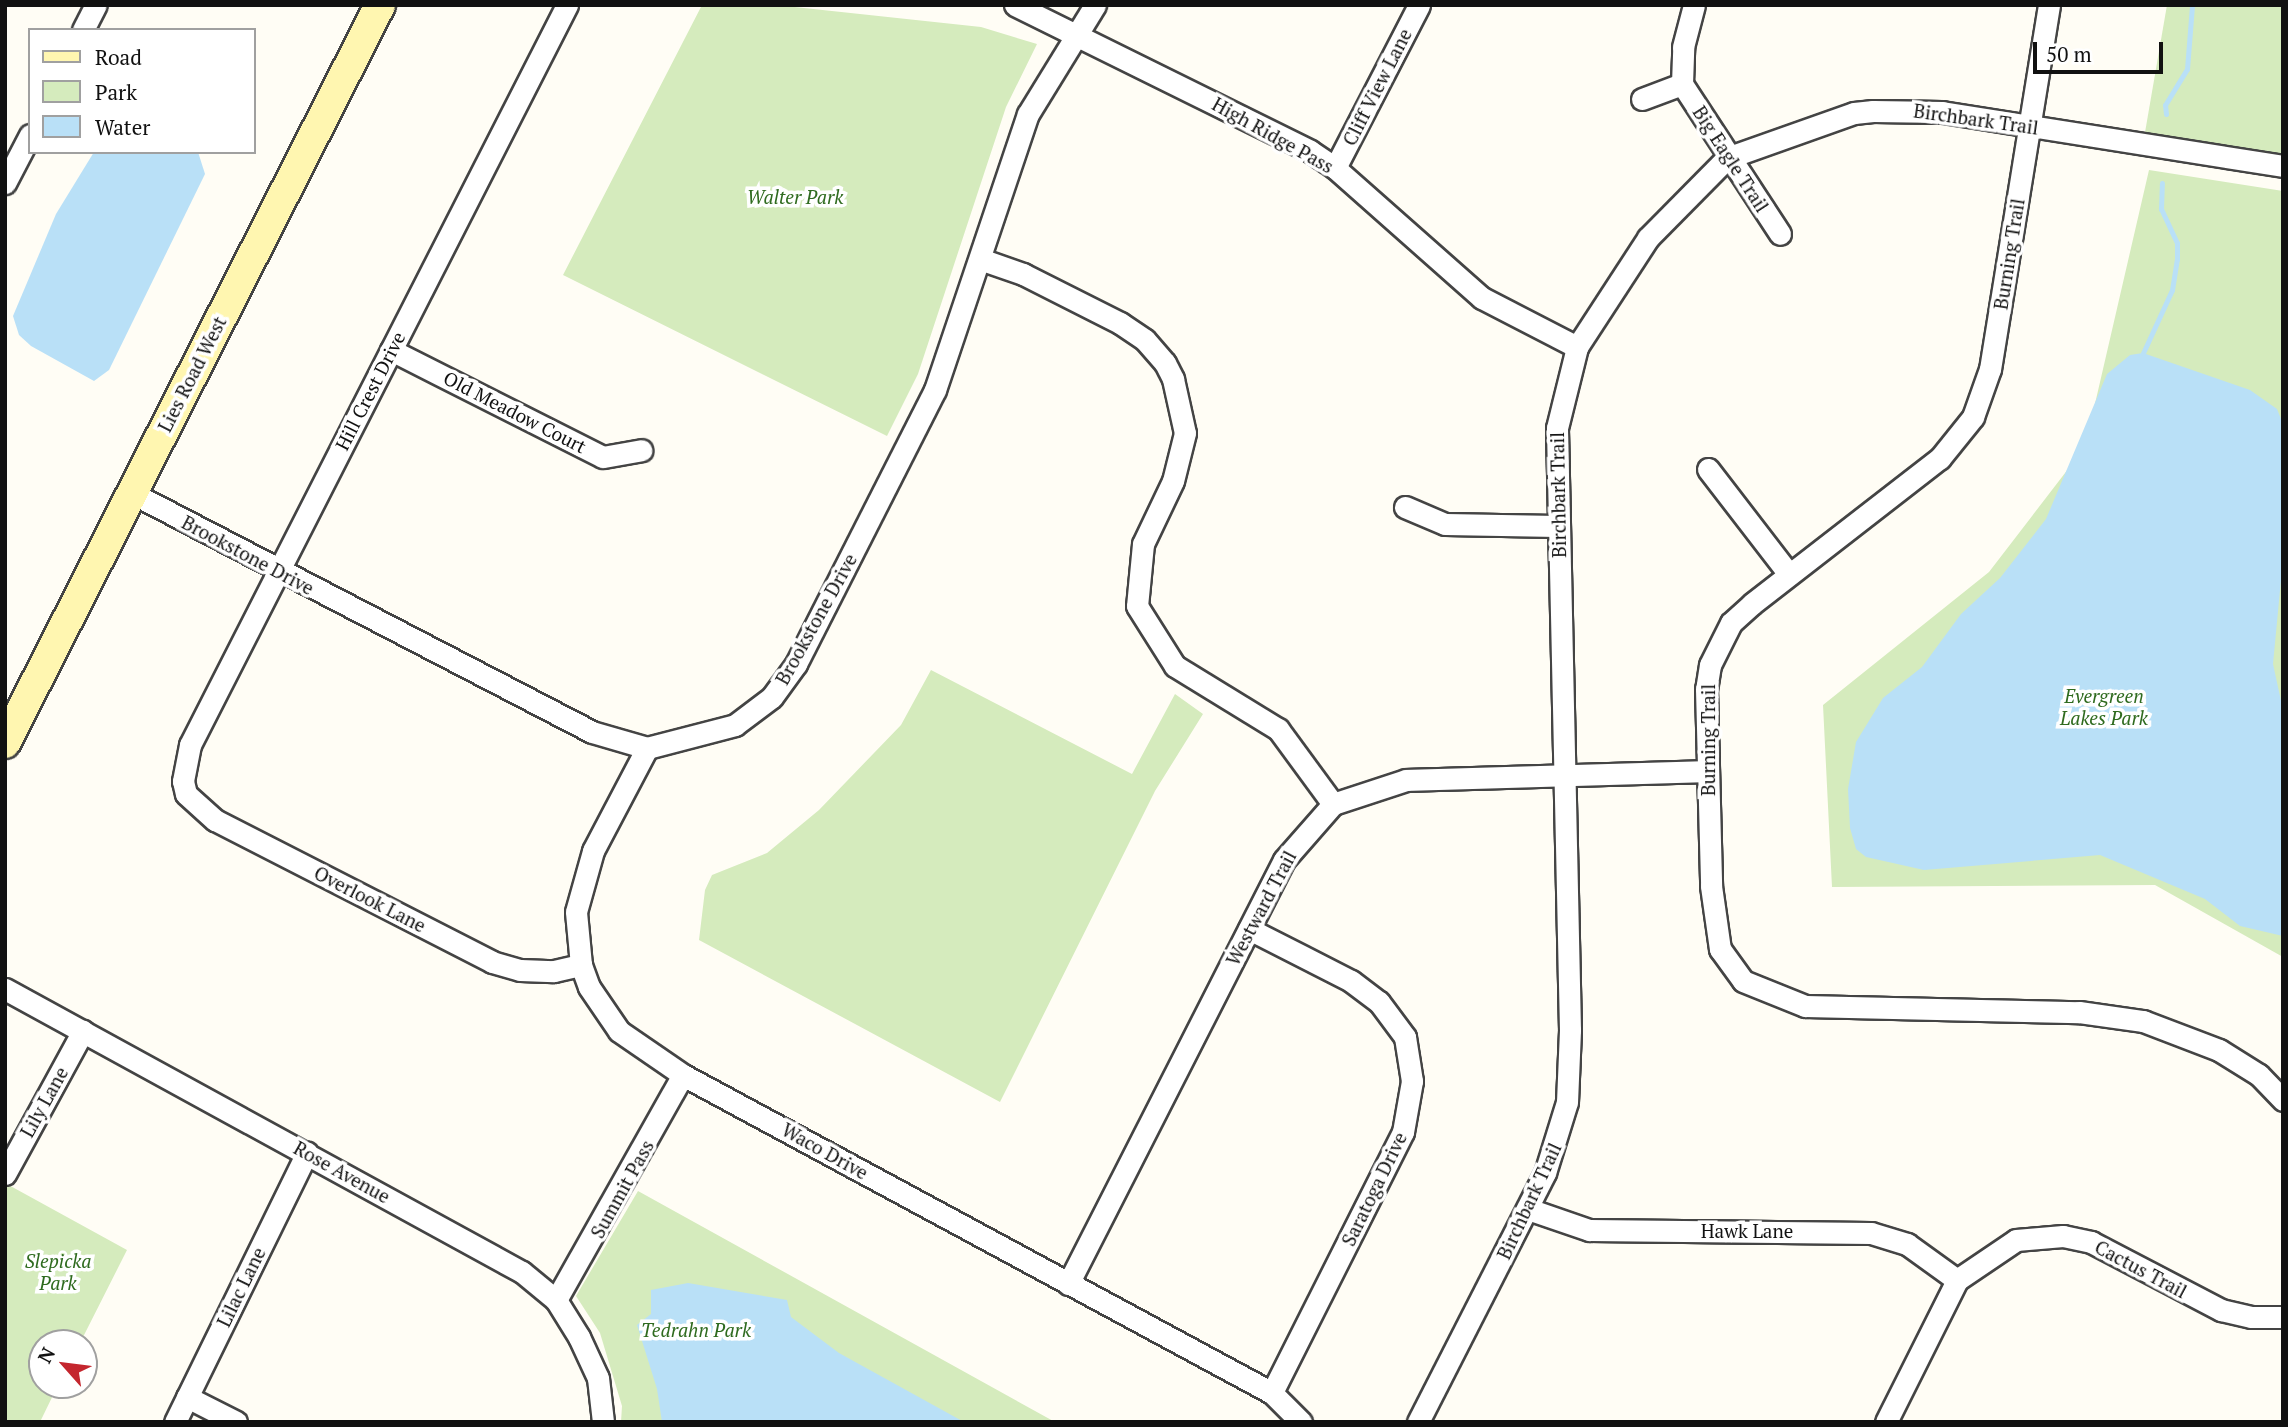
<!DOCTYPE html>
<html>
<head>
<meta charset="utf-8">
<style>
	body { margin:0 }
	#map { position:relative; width:2288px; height:1427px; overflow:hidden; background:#fffdf5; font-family:"PT Serif",serif }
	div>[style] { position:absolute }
	.green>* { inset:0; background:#d5ebbd }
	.water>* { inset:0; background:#b9e0f7 }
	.stream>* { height:5px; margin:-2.5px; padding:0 2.5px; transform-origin:2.5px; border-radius:2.5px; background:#b9e0f7 }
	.roads { filter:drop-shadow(2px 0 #444) drop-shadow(-2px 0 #444) drop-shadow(0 2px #444) drop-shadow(0 -2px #444) }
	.street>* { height:21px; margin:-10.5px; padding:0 10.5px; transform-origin:10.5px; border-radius:10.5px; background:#fff }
	.secondary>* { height:30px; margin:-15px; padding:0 15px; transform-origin:15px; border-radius:15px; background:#fff6b0 }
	span { translate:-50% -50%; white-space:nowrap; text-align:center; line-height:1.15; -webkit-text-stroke:7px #fff; paint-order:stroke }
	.street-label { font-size:19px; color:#111 }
	.park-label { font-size:19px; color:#2f6b1f; font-style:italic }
	.frame { position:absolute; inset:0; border:7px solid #111; pointer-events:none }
	.legend { position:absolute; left:28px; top:28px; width:228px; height:126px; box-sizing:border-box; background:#fff; border:2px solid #a0a0a0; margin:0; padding:9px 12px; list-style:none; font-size:21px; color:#111 }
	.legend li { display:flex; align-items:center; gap:14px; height:35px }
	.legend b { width:35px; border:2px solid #a0a0a0 }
	.north { position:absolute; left:28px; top:1329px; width:70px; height:70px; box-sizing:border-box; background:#fff; border:2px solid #a0a0a0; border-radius:50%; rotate:298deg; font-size:19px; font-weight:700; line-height:28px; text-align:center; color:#111 }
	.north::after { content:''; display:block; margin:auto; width:24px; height:32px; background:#c4262e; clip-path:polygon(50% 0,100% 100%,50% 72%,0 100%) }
	.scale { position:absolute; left:2033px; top:42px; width:130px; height:32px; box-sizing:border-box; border:4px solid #111; border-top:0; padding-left:9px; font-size:21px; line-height:24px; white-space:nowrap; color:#111; -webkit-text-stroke:5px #fff; paint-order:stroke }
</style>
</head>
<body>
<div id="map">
	<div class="green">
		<div style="clip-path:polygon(702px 5px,776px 5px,981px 27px,1037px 44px,1006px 107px,918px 374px,887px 436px,563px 275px)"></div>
		<div style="clip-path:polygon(2167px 5px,2283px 5px,2283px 166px,2143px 144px)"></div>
		<div style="clip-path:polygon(2149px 170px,2283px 191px,2283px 957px,2155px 885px,1832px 887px,1823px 705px,1989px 572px,2085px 447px)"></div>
		<div style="clip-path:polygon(931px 670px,1132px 774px,1175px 694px,1203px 714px,1155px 791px,1000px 1102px,699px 940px,705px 890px,712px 875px,767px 853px,819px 810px,901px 725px)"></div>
		<div style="clip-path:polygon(5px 1183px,127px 1250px,80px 1343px,42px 1343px,42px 1385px,58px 1385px,40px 1422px,5px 1422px)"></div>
		<div style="clip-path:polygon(638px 1191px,1055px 1422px,621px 1422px,622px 1406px,600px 1333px,576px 1296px)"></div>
	</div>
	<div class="water">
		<div style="clip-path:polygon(94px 152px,198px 152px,205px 174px,109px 370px,94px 381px,31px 346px,19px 335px,13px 316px,56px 214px)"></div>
		<div style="clip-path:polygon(2143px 353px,2250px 390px,2277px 409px,2283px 424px,2283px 559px,2273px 664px,2283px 710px,2283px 936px,2240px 926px,2205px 899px,2100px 855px,1924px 870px,1866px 857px,1856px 849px,1850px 828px,1848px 789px,1856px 742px,1883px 698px,1922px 667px,1961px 614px,2000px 578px,2046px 519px,2107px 374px,2130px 355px)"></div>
		<div style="clip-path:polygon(688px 1283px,787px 1300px,791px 1317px,839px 1353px,964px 1422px,662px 1422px,657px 1389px,637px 1325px,651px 1314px,651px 1290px)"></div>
	</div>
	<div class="stream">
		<div style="left:2166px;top:114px;width:9px;rotate:-96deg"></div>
		<div style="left:2165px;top:105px;width:42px;rotate:-58.6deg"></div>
		<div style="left:2187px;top:69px;width:64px;rotate:-85.5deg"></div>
		<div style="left:2143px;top:353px;width:69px;rotate:-65.3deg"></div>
		<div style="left:2172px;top:290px;width:31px;rotate:-81deg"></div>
		<div style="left:2177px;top:259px;width:16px;rotate:-90deg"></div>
		<div style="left:2177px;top:243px;width:38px;rotate:-115deg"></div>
		<div style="left:2161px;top:209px;width:26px;rotate:-88deg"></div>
	</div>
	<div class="roads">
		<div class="street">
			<div style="left:567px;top:5px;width:830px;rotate:117deg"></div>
			<div style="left:190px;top:745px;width:37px;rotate:101deg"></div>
			<div style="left:183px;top:781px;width:13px;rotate:77deg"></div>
			<div style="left:186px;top:794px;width:39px;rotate:42deg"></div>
			<div style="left:215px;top:820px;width:311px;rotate:27.1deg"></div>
			<div style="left:492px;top:962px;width:29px;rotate:16deg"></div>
			<div style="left:520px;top:970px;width:34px;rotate:2deg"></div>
			<div style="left:554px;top:971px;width:28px;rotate:-13deg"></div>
			<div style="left:1015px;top:5px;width:329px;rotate:26.3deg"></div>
			<div style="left:1310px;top:151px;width:30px;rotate:34deg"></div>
			<div style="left:1335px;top:168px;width:196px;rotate:41.5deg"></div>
			<div style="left:1482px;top:298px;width:107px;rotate:27.3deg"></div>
			<div style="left:2049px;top:5px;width:369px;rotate:99.2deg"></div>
			<div style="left:1990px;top:369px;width:51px;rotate:109.5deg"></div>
			<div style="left:1973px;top:417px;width:53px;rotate:128.8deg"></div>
			<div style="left:1940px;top:458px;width:238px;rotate:142.2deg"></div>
			<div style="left:1752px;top:604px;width:28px;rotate:138deg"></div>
			<div style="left:1731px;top:623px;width:47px;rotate:116.6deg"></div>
			<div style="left:1710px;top:665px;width:24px;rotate:99deg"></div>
			<div style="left:1706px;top:689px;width:197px;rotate:88.5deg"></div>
			<div style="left:1711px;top:886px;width:64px;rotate:81.9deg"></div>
			<div style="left:1720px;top:949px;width:39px;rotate:54deg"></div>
			<div style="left:1743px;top:981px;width:67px;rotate:22deg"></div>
			<div style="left:1805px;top:1006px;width:274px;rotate:1.3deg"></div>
			<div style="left:2079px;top:1012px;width:65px;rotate:8deg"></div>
			<div style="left:2143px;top:1021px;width:81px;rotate:20.9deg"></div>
			<div style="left:2219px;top:1050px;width:47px;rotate:32deg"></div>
			<div style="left:2259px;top:1075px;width:35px;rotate:46deg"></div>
			<div style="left:83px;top:30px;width:28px;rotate:-63deg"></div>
			<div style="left:1682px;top:84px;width:179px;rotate:56.8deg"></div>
			<div style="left:1642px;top:99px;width:43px;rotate:-20.6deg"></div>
			<div style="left:1682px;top:84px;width:37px;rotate:-88deg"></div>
			<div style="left:1683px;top:47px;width:43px;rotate:-75.3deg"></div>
			<div style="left:1335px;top:168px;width:183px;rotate:-62.7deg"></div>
			<div style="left:5px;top:183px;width:54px;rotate:-62.5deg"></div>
			<div style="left:980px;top:259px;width:46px;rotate:19.2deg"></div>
			<div style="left:1023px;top:274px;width:109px;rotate:26.8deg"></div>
			<div style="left:1120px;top:323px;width:30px;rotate:34deg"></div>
			<div style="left:1145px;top:340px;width:30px;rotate:49deg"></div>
			<div style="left:1165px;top:363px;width:18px;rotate:63deg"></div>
			<div style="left:1173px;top:379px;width:55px;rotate:77.5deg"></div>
			<div style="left:1185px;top:433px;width:49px;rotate:104deg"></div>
			<div style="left:1173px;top:481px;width:70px;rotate:115.5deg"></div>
			<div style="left:1143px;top:544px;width:62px;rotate:95.5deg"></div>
			<div style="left:1137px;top:606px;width:71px;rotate:57.7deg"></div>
			<div style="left:1175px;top:666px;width:121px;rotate:31.5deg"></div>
			<div style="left:1278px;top:729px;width:93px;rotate:53.7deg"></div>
			<div style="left:391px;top:350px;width:237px;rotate:26.8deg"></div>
			<div style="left:603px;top:457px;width:39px;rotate:-10deg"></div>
			<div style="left:1708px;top:469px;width:133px;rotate:52.4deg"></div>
			<div style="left:132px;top:493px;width:518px;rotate:27.45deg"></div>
			<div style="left:592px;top:732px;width:57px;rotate:16.2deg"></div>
			<div style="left:647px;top:748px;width:91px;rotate:-14.6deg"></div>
			<div style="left:735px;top:725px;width:46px;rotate:-37.1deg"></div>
			<div style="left:772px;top:697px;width:41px;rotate:-54deg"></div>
			<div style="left:796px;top:664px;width:307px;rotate:-63.1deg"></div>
			<div style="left:935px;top:390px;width:291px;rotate:-71.4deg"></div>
			<div style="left:1028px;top:114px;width:128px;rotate:-58.4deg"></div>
			<div style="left:1405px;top:507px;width:43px;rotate:23deg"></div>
			<div style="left:1445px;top:524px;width:112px;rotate:1deg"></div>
			<div style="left:647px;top:748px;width:116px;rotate:117.7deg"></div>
			<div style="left:593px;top:851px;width:63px;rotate:105.6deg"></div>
			<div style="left:576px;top:912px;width:53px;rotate:84.6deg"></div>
			<div style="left:581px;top:965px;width:23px;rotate:70deg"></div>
			<div style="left:589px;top:987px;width:53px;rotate:55.7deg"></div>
			<div style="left:619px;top:1031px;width:78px;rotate:34.5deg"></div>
			<div style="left:683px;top:1075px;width:669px;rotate:28.36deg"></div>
			<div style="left:1272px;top:1393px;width:41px;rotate:45deg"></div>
			<div style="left:1249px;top:929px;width:114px;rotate:27deg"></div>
			<div style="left:1351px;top:981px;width:35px;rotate:37deg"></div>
			<div style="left:1379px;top:1002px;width:44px;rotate:53.4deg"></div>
			<div style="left:1405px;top:1037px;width:45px;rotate:81deg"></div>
			<div style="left:1412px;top:1081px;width:52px;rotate:100deg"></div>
			<div style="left:1403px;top:1132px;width:292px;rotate:116.7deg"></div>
			<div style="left:5px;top:989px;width:589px;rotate:28.7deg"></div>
			<div style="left:522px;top:1272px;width:44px;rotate:39.5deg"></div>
			<div style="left:556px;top:1300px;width:44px;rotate:58.1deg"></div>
			<div style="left:579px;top:1337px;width:45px;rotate:65.1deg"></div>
			<div style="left:598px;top:1378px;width:44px;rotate:83.5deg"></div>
			<div style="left:5px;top:1174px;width:163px;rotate:-61.4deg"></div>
			<div style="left:1528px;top:1209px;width:65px;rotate:19deg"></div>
			<div style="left:1589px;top:1230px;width:282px;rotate:0.6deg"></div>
			<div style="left:1871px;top:1233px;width:38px;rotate:17deg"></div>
			<div style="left:1907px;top:1244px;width:62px;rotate:35.8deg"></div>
			<div style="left:1068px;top:1284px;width:476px;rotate:-63deg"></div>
			<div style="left:1284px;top:860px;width:74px;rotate:-48.8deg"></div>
			<div style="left:1333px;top:804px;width:77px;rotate:-18.2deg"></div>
			<div style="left:1406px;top:780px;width:302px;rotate:-1.7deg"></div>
			<div style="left:556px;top:1300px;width:258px;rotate:-60.6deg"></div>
			<div style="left:187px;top:1397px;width:55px;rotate:27deg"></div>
			<div style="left:175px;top:1422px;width:300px;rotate:-63.9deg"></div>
			<div style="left:1418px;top:1422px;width:280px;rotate:-63deg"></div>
			<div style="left:1545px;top:1173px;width:74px;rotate:-72.8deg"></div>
			<div style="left:1567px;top:1102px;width:72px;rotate:-87.6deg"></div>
			<div style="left:1570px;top:1030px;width:602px;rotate:-91.24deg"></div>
			<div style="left:1557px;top:428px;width:83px;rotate:-76.1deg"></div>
			<div style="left:1577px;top:347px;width:130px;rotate:-56.9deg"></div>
			<div style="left:1648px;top:238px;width:112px;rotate:-45.4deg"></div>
			<div style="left:1727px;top:158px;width:135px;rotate:-19.5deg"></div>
			<div style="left:1854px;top:113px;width:19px;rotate:-6deg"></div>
			<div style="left:1873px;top:111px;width:69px;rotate:0.8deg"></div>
			<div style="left:1942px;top:112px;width:345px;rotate:9deg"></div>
			<div style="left:1886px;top:1422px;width:159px;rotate:-63.4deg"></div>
			<div style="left:1957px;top:1280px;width:71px;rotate:-34.1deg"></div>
			<div style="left:2016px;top:1240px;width:47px;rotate:-4.9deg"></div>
			<div style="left:2063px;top:1236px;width:29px;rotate:12deg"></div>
			<div style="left:2091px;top:1242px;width:147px;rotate:27.6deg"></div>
			<div style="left:2221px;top:1310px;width:31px;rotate:13deg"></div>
			<div style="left:2251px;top:1317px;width:32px"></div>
		</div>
		<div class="secondary">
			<div style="left:5px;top:743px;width:828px;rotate:-63.06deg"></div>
		</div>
	</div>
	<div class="street-label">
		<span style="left:1377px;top:87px;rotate:-63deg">Cliff View Lane</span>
		<span style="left:1976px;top:119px;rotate:8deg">Birchbark Trail</span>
		<span style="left:1273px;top:135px;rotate:29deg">High Ridge Pass</span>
		<span style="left:1731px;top:159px;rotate:57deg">Big Eagle Trail</span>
		<span style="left:2009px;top:254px;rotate:-81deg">Burning Trail</span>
		<span style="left:192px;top:374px;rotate:-63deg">Lies Road West</span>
		<span style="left:370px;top:391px;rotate:-63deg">Hill Crest Drive</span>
		<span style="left:515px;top:412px;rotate:27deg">Old Meadow Court</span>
		<span style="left:1558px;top:495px;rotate:-91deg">Birchbark Trail</span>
		<span style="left:248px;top:555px;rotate:28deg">Brookstone Drive</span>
		<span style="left:816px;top:619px;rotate:-61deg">Brookstone Drive</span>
		<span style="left:1708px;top:740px;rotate:-90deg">Burning Trail</span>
		<span style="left:370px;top:899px;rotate:27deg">Overlook Lane</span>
		<span style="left:1261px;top:908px;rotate:-62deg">Westward Trail</span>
		<span style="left:44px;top:1102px;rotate:-61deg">Lily Lane</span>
		<span style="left:825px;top:1151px;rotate:29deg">Waco Drive</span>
		<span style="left:342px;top:1172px;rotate:29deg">Rose Avenue</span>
		<span style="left:622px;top:1189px;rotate:-61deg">Summit Pass</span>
		<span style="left:1374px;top:1189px;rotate:-64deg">Saratoga Drive</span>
		<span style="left:1529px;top:1201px;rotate:-65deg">Birchbark Trail</span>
		<span style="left:1747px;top:1231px">Hawk Lane</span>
		<span style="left:2141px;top:1269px;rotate:28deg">Cactus Trail</span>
		<span style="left:241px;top:1287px;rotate:-64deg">Lilac Lane</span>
	</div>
	<div class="park-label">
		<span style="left:795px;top:197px">Walter Park</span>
		<span style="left:2104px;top:707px">Evergreen<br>Lakes Park</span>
		<span style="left:58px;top:1272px">Slepicka<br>Park</span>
		<span style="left:696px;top:1330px">Tedrahn Park</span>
	</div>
	<div class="frame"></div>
	<ul class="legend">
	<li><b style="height:9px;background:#fff6b0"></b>Road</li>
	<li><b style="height:19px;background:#d5ebbd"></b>Park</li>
	<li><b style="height:19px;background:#b9e0f7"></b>Water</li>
	</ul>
	<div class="north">N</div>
	<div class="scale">50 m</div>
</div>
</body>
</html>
